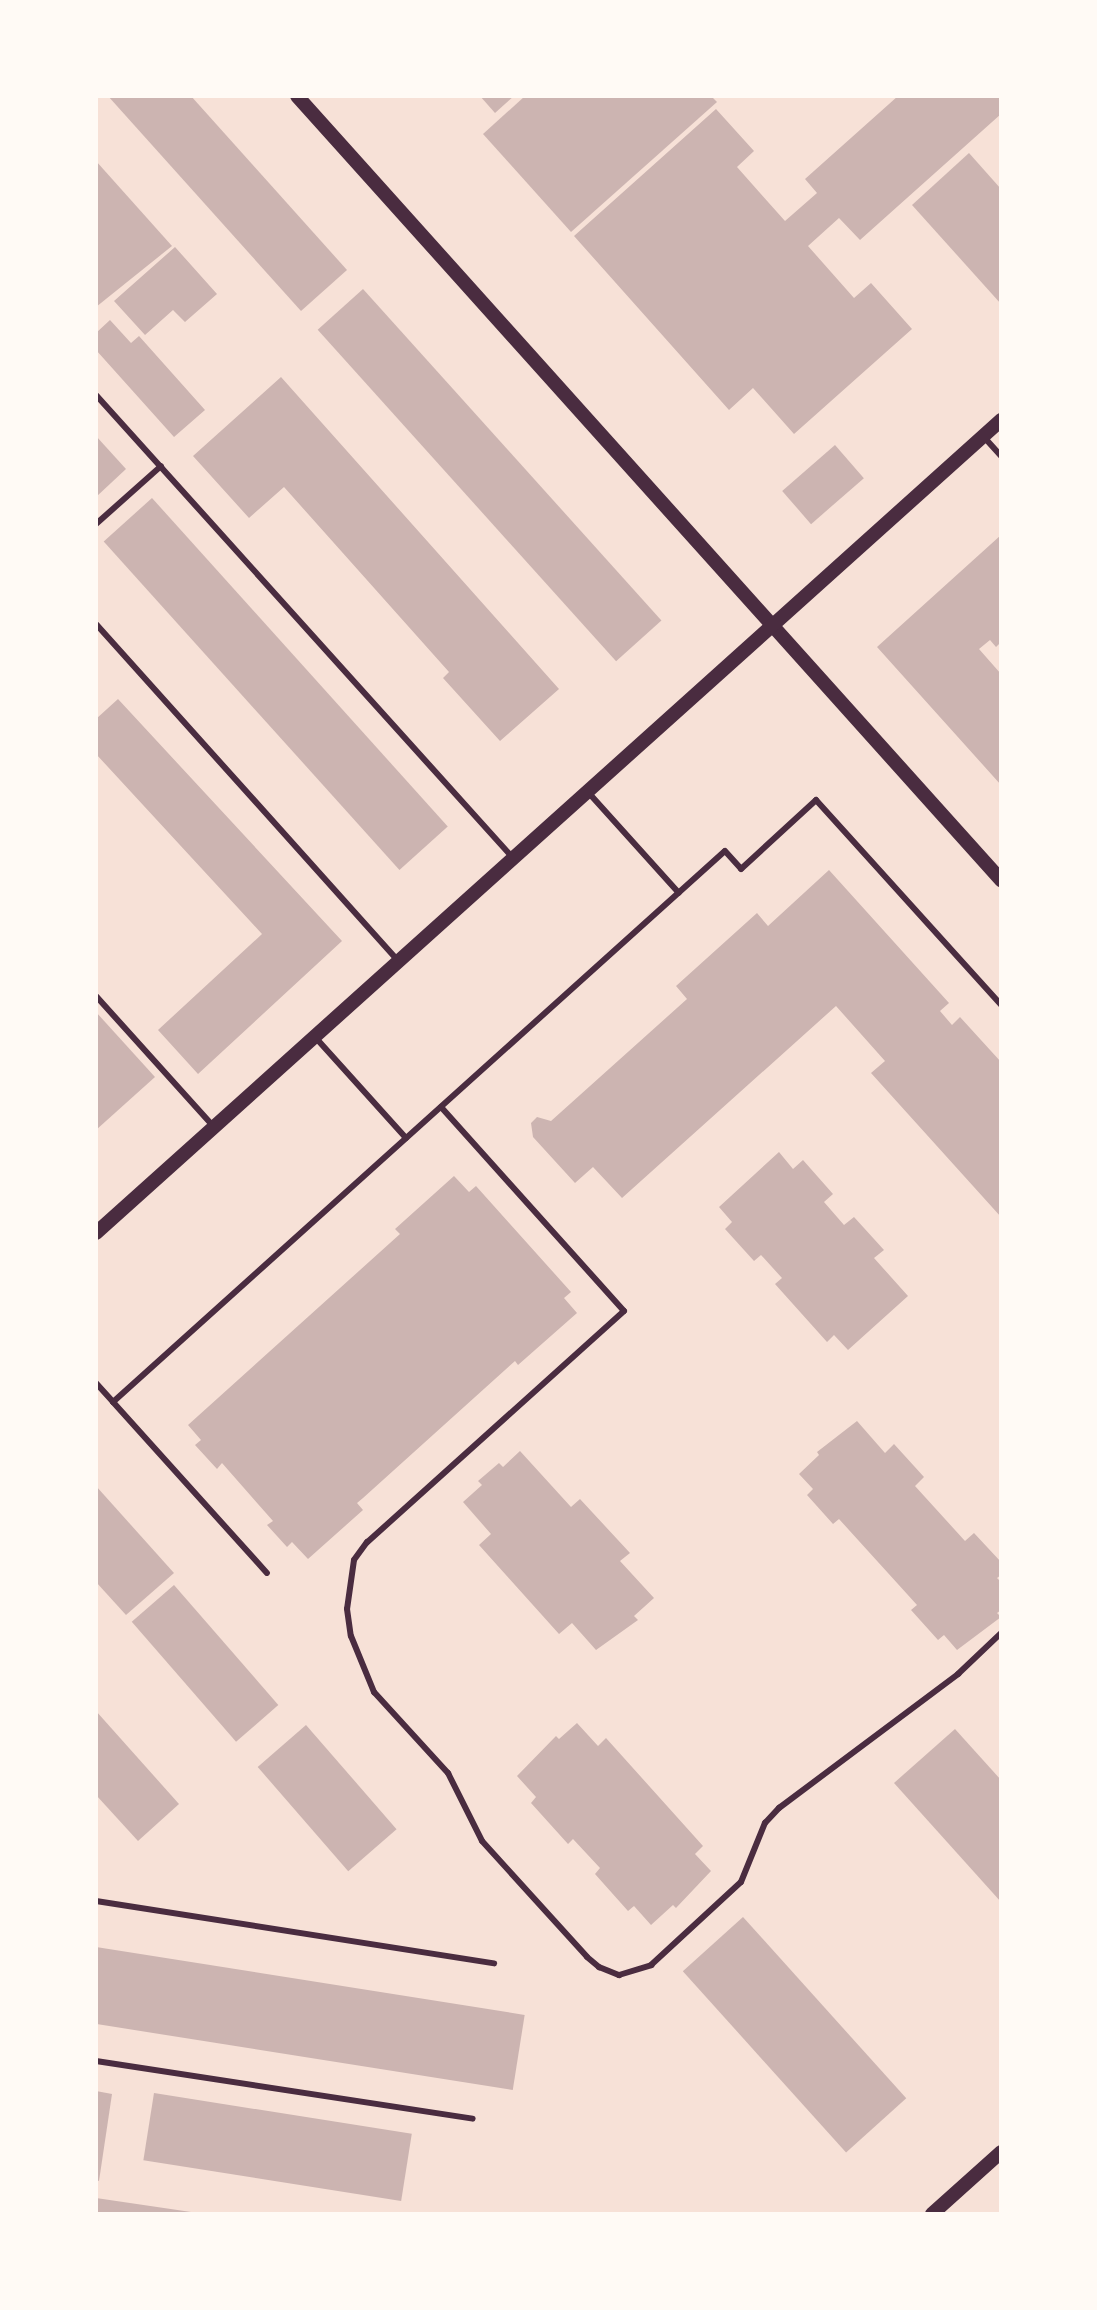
<!DOCTYPE html>
<html>
<head>
<meta charset="utf-8">
<style>
	body { margin:0 }
	#map { position:relative; width:1097px; height:2310px; overflow:hidden; background:#f7e1d7; font-family:"Zilla Slab",serif }
	div>[style] { position:absolute }
	.building>* { inset:0; background:#ccb4b1; transform-origin:0 0 }
	.service>* { height:6px; margin:-3px; padding:0 3px; transform-origin:3px; border-radius:3px; background:#4a2c40 }
	.tertiary>* { height:14px; margin:-7px; padding:0 7px; transform-origin:7px; border-radius:7px; background:#4a2c40 }
	span { translate:-50% -50%; white-space:nowrap; text-align:center; line-height:1.15; -webkit-text-stroke:8px #fffaf5; paint-order:stroke }
	.frame { position:absolute; inset:0; border:98px solid #fffaf5; pointer-events:none }
</style>
</head>
<body>
<div id="map">
	<div class="building">
		<div style="clip-path:polygon(108px 96px,191px 96px,347px 270px,301px 311px)"></div>
		<div style="clip-path:polygon(480px 96px,514px 96px,495px 113px)"></div>
		<div style="clip-path:polygon(525px 96px,711px 96px,717px 102px,571px 232px,483px 134px)"></div>
		<div style="clip-path:polygon(898px 96px,1001px 96px,1001px 114px,860px 240px,839px 218px,808px 246px,854px 298px,871px 283px,912px 329px,794px 434px,753px 388px,729px 410px,574px 236px,716px 109px,754px 151px,737px 167px,785px 221px,817px 193px,805px 179px)"></div>
		<div style="clip-path:polygon(969px 153px,1001px 189px,1001px 304px,912px 205px)"></div>
		<div style="clip-path:polygon(96px 161px,172px 246px,96px 307px)"></div>
		<div style="clip-path:polygon(175px 247px,217px 294px,185px 322px,173px 310px,145px 335px,114px 301px)"></div>
		<div style="left:363px;top:289px;width:446px;height:61px;rotate:48deg"></div>
		<div style="clip-path:polygon(110px 320px,131px 343px,139px 336px,205px 410px,174px 437px,96px 350px,96px 333px)"></div>
		<div style="clip-path:polygon(281px 377px,559px 689px,500px 741px,443px 678px,449px 672px,284px 487px,249px 518px,193px 456px)"></div>
		<div style="clip-path:polygon(96px 436px,126px 469px,96px 497px)"></div>
		<div style="left:835px;top:445px;width:44px;height:70px;rotate:49deg"></div>
		<div style="left:152px;top:498px;width:442px;height:65px;rotate:48deg"></div>
		<div style="clip-path:polygon(1001px 535px,1001px 642px,996px 647px,990px 640px,979px 649px,1001px 674px,1001px 785px,877px 647px)"></div>
		<div style="clip-path:polygon(118px 699px,342px 941px,198px 1074px,158px 1030px,262px 934px,96px 754px,96px 719px)"></div>
		<div style="clip-path:polygon(829px 870px,949px 1003px,940px 1011px,952px 1025px,960px 1017px,1001px 1062px,1001px 1217px,871px 1073px,885px 1061px,836px 1006px,622px 1198px,593px 1167px,575px 1183px,533px 1137px,531px 1123px,537px 1117px,551px 1121px,687px 999px,676px 986px,757px 913px,768px 926px)"></div>
		<div style="clip-path:polygon(96px 1012px,155px 1077px,96px 1130px)"></div>
		<div style="clip-path:polygon(779px 1152px,793px 1169px,803px 1160px,833px 1194px,824px 1202px,844px 1225px,854px 1217px,884px 1250px,874px 1258px,908px 1296px,848px 1350px,834px 1335px,827px 1342px,775px 1284px,782px 1278px,761px 1255px,754px 1261px,725px 1229px,732px 1222px,719px 1207px)"></div>
		<div style="clip-path:polygon(454px 1176px,469px 1192px,476px 1186px,571px 1292px,564px 1298px,577px 1313px,518px 1365px,515px 1361px,363px 1498px,357px 1503px,363px 1510px,308px 1559px,292px 1542px,287px 1547px,267px 1525px,273px 1521px,222px 1463px,217px 1469px,195px 1445px,201px 1440px,188px 1425px,400px 1234px,395px 1229px)"></div>
		<div style="clip-path:polygon(857px 1421px,885px 1453px,894px 1444px,924px 1477px,915px 1486px,965px 1541px,974px 1533px,1001px 1562px,1001px 1575px,997px 1578px,1001px 1582px,1001px 1610px,997px 1613px,1001px 1617px,957px 1650px,944px 1635px,938px 1640px,911px 1610px,917px 1605px,839px 1519px,833px 1524px,807px 1495px,813px 1489px,799px 1474px,819px 1455px,817px 1452px)"></div>
		<div style="clip-path:polygon(520px 1451px,571px 1507px,580px 1499px,630px 1553px,620px 1561px,654px 1598px,634px 1616px,638px 1620px,596px 1650px,572px 1623px,559px 1634px,479px 1545px,491px 1534px,463px 1502px,482px 1485px,478px 1481px,499px 1463px,503px 1467px)"></div>
		<div style="clip-path:polygon(96px 1486px,174px 1573px,126px 1615px,96px 1582px)"></div>
		<div style="left:174px;top:1585px;width:159px;height:56px;rotate:49deg"></div>
		<div style="clip-path:polygon(96px 1711px,179px 1804px,138px 1841px,96px 1795px)"></div>
		<div style="clip-path:polygon(577px 1723px,598px 1746px,606px 1738px,703px 1846px,695px 1854px,711px 1871px,676px 1908px,673px 1905px,651px 1925px,634px 1906px,628px 1911px,595px 1874px,600px 1868px,573px 1839px,568px 1844px,531px 1803px,536px 1797px,517px 1776px,556px 1736px,559px 1739px)"></div>
		<div style="left:306px;top:1725px;width:138px;height:64px;rotate:49deg"></div>
		<div style="clip-path:polygon(955px 1729px,1001px 1780px,1001px 1902px,894px 1783px)"></div>
		<div style="left:743px;top:1917px;width:244px;height:81px;rotate:48deg"></div>
		<div style="left:96px;top:1947px;width:434px;height:76px;rotate:9deg"></div>
		<div style="clip-path:polygon(96px 2091px,112px 2094px,99px 2181px,96px 2180px)"></div>
		<div style="left:154px;top:2093px;width:261px;height:68px;rotate:9deg"></div>
		<div style="clip-path:polygon(96px 2198px,191px 2212px,191px 2214px,96px 2214px)"></div>
	</div>
	<div class="service">
		<div style="left:96px;top:395px;width:623px;rotate:47.99deg"></div>
		<div style="left:983px;top:436px;width:27px;rotate:48deg"></div>
		<div style="left:96px;top:524px;width:87px;rotate:-41.7deg"></div>
		<div style="left:96px;top:624px;width:453px;rotate:48.1deg"></div>
		<div style="left:587px;top:791px;width:137px;rotate:48deg"></div>
		<div style="left:96px;top:996px;width:176px;rotate:48deg"></div>
		<div style="left:315px;top:1037px;width:136px;rotate:48deg"></div>
		<div style="left:441px;top:1107px;width:274px;rotate:48.1deg"></div>
		<div style="left:624px;top:1311px;width:346px;rotate:138deg"></div>
		<div style="left:367px;top:1542px;width:22px;rotate:126deg"></div>
		<div style="left:354px;top:1560px;width:49px;rotate:98.1deg"></div>
		<div style="left:347px;top:1609px;width:27px;rotate:82deg"></div>
		<div style="left:351px;top:1636px;width:61px;rotate:67.7deg"></div>
		<div style="left:374px;top:1692px;width:110px;rotate:47.6deg"></div>
		<div style="left:448px;top:1773px;width:76px;rotate:63.4deg"></div>
		<div style="left:482px;top:1841px;width:156px;rotate:47.8deg"></div>
		<div style="left:587px;top:1957px;width:16px;rotate:40deg"></div>
		<div style="left:599px;top:1967px;width:22px;rotate:22deg"></div>
		<div style="left:619px;top:1975px;width:34px;rotate:-17deg"></div>
		<div style="left:651px;top:1965px;width:122px;rotate:-42.7deg"></div>
		<div style="left:741px;top:1882px;width:64px;rotate:-67.9deg"></div>
		<div style="left:765px;top:1823px;width:21px;rotate:-47deg"></div>
		<div style="left:779px;top:1808px;width:224px;rotate:-36.8deg"></div>
		<div style="left:958px;top:1674px;width:59px;rotate:-43.6deg"></div>
		<div style="left:96px;top:1383px;width:25px;rotate:48deg"></div>
		<div style="left:113px;top:1402px;width:823px;rotate:-42deg"></div>
		<div style="left:725px;top:851px;width:24px;rotate:48deg"></div>
		<div style="left:741px;top:869px;width:102px;rotate:-42.6deg"></div>
		<div style="left:816px;top:800px;width:276px;rotate:47.9deg"></div>
		<div style="left:113px;top:1402px;width:230px;rotate:48deg"></div>
		<div style="left:96px;top:1901px;width:403px;rotate:8.9deg"></div>
		<div style="left:96px;top:2061px;width:381px;rotate:8.7deg"></div>
	</div>
	<div class="tertiary">
		<div style="left:297px;top:96px;width:1054px;rotate:48.08deg"></div>
		<div style="left:96px;top:1233px;width:1217px;rotate:-41.93deg"></div>
		<div style="left:932px;top:2214px;width:93px;rotate:-41.9deg"></div>
	</div>
	<div class="frame"></div>
</div>
</body>
</html>
